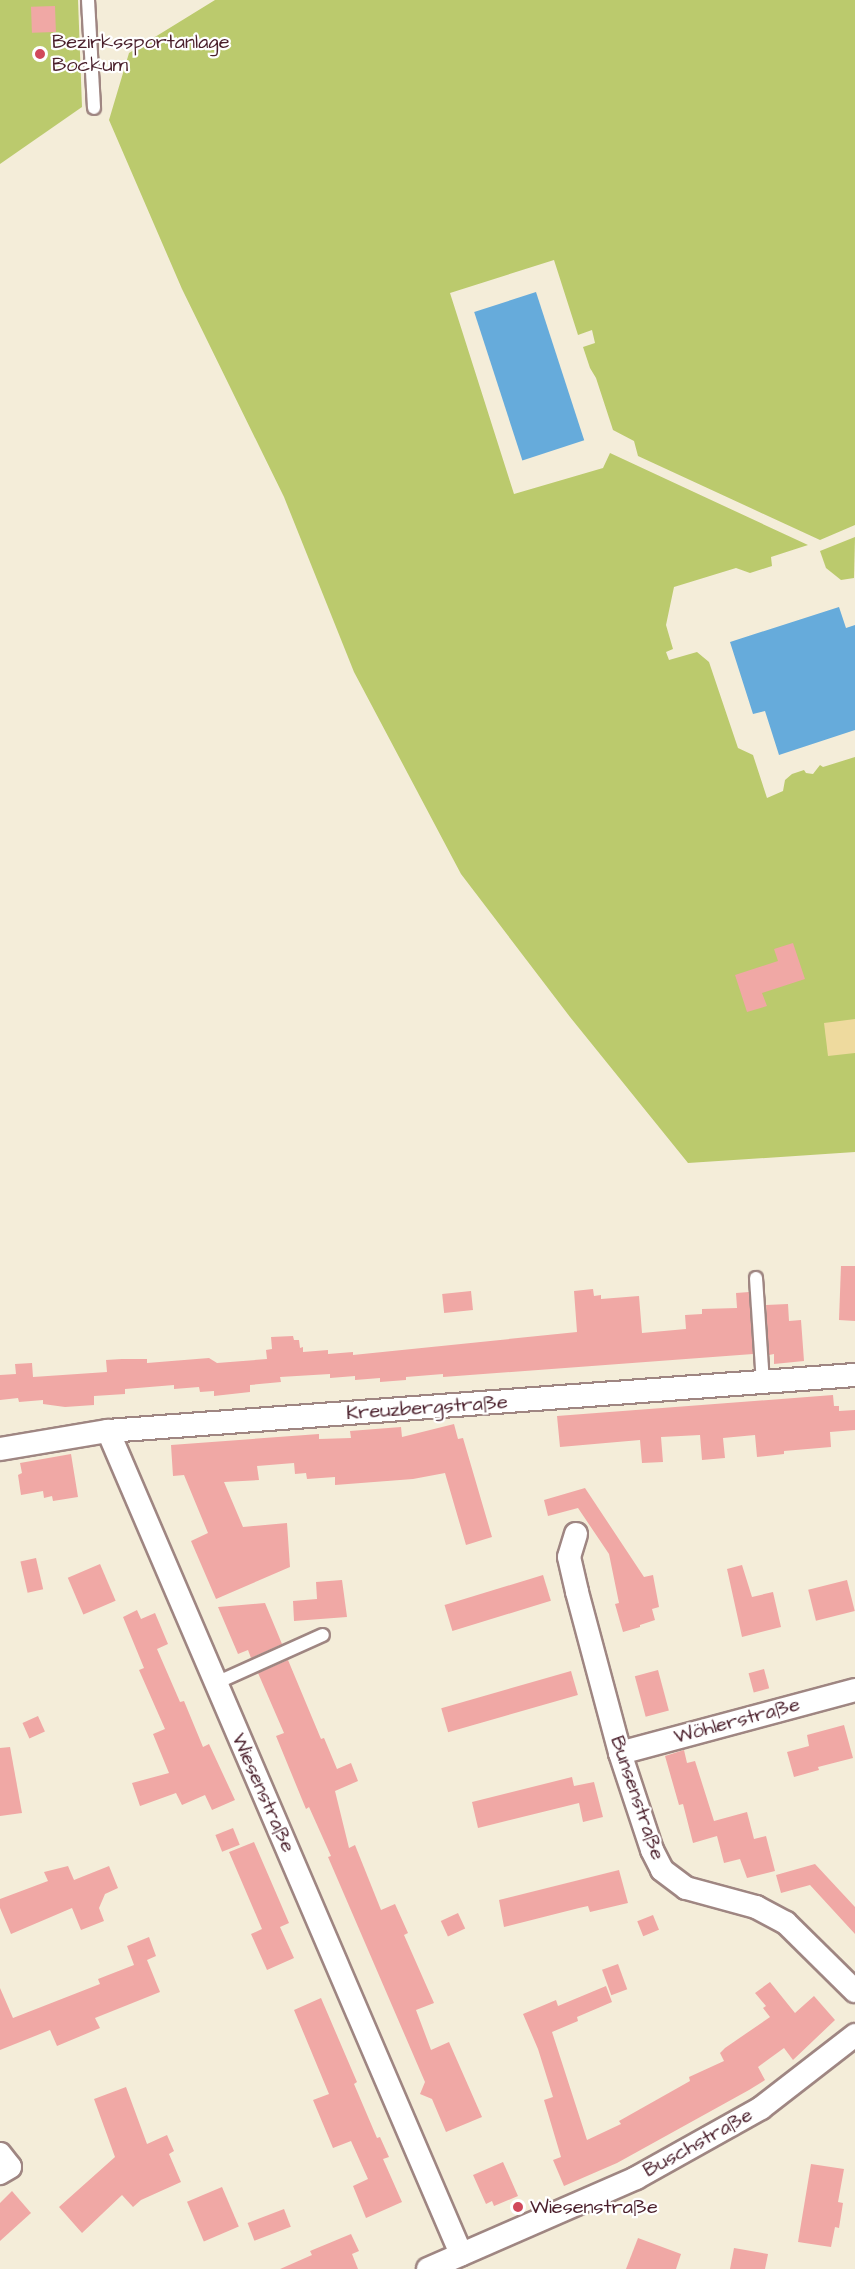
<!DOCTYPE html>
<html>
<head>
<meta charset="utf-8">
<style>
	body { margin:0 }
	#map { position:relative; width:855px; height:2269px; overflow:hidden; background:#f4edd9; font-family:"Architects Daughter",sans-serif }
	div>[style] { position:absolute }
	.green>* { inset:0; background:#bbca6d }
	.sand>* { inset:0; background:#eeda9e }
	.water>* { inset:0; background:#66abdb; transform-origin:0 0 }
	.building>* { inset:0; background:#f0a8a5; transform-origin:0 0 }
	.roads { filter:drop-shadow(2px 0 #9f8682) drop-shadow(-2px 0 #9f8682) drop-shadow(0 2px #9f8682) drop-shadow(0 -2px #9f8682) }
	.service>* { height:12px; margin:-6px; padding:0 6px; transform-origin:6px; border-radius:6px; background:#fff }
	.minor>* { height:22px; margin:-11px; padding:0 11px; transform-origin:11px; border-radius:11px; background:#fff }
	.dots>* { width:16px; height:16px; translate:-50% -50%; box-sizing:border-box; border:3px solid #fff; border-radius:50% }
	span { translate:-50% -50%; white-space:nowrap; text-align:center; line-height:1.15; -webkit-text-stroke:4.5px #fff; paint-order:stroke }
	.poi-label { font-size:20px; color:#4a1f2b }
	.left { translate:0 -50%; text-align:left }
	.street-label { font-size:20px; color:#4a1f2b }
</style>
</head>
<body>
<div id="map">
	<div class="green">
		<div style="clip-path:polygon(0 0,78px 0,82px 107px,0 164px)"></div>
		<div style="clip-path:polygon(215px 0,855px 0,855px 525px,820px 540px,638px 456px,634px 441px,613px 430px,596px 378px,590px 368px,583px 347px,595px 343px,592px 330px,578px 335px,554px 260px,450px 293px,514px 494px,603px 468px,610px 453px,808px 545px,771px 557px,772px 566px,750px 573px,736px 568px,674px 587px,666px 625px,673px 649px,666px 652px,669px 660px,697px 652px,709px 662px,738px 748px,753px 755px,767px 798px,783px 791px,785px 780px,792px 774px,804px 770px,806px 773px,813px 774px,820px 765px,823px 767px,855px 757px,855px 1152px,688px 1163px,570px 1017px,461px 874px,354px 672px,284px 497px,182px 289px,109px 120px,129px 53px)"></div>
		<div style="clip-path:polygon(855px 537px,854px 578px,841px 580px,826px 568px,820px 551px)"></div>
	</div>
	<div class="sand">
		<div style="clip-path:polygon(855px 1019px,855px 1053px,828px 1056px,824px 1023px)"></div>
	</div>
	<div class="water">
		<div style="left:536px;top:292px;width:156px;height:65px;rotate:72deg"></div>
		<div style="clip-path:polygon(839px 607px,846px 628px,855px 625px,855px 730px,779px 755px,765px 711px,753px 714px,730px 642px)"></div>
	</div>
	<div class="building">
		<div style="left:55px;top:6px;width:26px;height:24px;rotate:88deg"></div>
		<div style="clip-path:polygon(793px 943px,805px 979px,762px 993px,767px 1006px,747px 1012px,735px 975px,778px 961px,774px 949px)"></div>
		<div style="clip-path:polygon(841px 1266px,855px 1266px,855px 1321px,839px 1320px)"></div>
		<div style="clip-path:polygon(593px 1289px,594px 1296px,601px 1295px,601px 1299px,639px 1296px,642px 1333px,686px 1329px,685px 1315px,702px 1314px,702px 1309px,737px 1308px,736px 1293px,749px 1292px,753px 1354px,443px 1377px,443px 1374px,406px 1377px,406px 1380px,380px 1382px,380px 1378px,355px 1380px,355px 1376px,330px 1378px,330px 1374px,280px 1377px,281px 1382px,250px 1385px,250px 1392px,214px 1396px,214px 1391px,200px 1392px,199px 1387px,174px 1389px,174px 1385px,125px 1389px,125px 1394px,94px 1396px,94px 1405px,65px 1407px,43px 1404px,43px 1400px,19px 1402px,18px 1398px,0 1400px,0 1375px,16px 1374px,15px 1364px,32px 1363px,33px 1377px,107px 1372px,106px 1360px,122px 1359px,147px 1359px,147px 1363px,209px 1358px,217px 1363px,267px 1359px,266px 1350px,272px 1349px,271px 1337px,293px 1336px,294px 1340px,299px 1340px,300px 1348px,303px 1347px,303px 1352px,328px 1350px,328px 1354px,353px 1352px,353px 1355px,577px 1332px,574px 1291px)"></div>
		<div style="left:471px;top:1291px;width:19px;height:29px;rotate:84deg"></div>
		<div style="clip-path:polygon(788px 1304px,789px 1321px,801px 1320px,804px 1361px,774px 1364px,774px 1354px,769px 1355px,766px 1305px)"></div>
		<div style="clip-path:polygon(833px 1395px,834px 1406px,839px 1406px,839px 1411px,855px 1410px,855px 1430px,830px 1432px,831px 1447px,784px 1451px,784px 1454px,757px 1457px,755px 1435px,723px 1438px,725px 1458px,702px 1460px,700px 1435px,661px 1437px,663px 1462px,642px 1463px,640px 1440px,560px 1447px,557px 1416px)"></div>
		<div style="clip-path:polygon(454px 1424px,458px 1439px,463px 1438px,492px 1537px,466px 1545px,445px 1473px,413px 1479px,335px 1485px,335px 1477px,307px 1479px,306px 1473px,295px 1474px,294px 1463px,257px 1466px,259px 1480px,224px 1482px,243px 1527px,287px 1523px,290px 1567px,216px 1599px,191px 1541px,208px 1533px,184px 1475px,173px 1476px,171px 1445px,319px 1434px,319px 1439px,351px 1438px,350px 1431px,401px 1427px,402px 1437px)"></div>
		<div style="clip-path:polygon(71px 1454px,78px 1497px,53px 1501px,52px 1496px,44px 1498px,43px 1491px,21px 1495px,18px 1475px,22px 1473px,20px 1463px)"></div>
		<div style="clip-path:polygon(585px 1488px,644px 1577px,653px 1575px,659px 1607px,652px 1609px,655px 1620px,640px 1625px,640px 1627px,623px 1632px,615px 1604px,619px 1603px,609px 1554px,578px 1508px,548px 1516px,544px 1500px)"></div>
		<div style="left:36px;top:1558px;width:32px;height:16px;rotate:77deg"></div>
		<div style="left:100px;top:1564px;width:40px;height:35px;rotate:67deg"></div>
		<div style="clip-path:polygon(742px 1565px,752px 1597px,773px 1592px,781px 1627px,742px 1637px,727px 1569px)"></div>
		<div style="left:543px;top:1575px;width:27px;height:103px;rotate:73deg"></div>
		<div style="clip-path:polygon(342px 1580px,347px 1617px,294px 1621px,293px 1601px,317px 1599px,316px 1582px)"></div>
		<div style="left:847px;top:1580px;width:32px;height:40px;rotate:76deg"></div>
		<div style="clip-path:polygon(265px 1603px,282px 1644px,251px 1658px,248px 1650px,238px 1654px,218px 1607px)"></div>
		<div style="clip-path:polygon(137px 1610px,141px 1619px,155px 1613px,168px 1644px,157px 1649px,180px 1702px,184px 1701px,203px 1747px,209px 1744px,235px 1800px,212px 1810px,205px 1795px,182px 1805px,176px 1793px,140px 1806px,132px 1783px,169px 1773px,153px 1734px,165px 1729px,139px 1670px,144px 1668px,123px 1617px)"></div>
		<div style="clip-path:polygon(288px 1660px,321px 1739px,324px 1738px,337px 1769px,351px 1763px,358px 1781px,335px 1791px,349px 1848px,355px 1845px,381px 1910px,395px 1904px,408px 1933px,404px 1935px,434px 2003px,416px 2010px,431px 2050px,449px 2042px,482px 2117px,446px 2132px,432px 2099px,420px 2094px,425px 2082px,328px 1857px,331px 1856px,309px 1807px,306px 1809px,276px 1736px,284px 1733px,258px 1673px)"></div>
		<div style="left:764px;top:1669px;width:20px;height:16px;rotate:75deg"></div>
		<div style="left:658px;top:1670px;width:42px;height:24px;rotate:75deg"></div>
		<div style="left:571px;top:1671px;width:25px;height:135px;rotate:74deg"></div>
		<div style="left:38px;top:1716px;width:17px;height:17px;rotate:66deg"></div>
		<div style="clip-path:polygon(844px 1725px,853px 1758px,818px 1767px,819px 1770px,794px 1777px,787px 1752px,809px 1746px,807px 1735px)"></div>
		<div style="clip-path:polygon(10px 1747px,22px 1813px,0 1816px,0 1748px)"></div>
		<div style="clip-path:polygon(684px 1750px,687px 1763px,695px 1761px,714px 1821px,747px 1812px,754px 1839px,766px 1836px,775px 1871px,747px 1878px,740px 1859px,724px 1863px,717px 1836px,693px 1843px,683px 1804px,679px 1805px,665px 1756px)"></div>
		<div style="clip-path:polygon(572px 1777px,574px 1786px,594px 1782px,603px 1817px,583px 1822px,579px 1803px,478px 1828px,472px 1802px)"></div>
		<div style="left:233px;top:1828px;width:18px;height:19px;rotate:68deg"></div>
		<div style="clip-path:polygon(254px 1842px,289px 1923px,280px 1927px,294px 1958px,267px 1970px,251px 1934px,262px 1929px,229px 1852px)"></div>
		<div style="clip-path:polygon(815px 1864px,855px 1907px,855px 1934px,810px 1885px,781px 1893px,776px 1875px)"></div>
		<div style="clip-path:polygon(68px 1866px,74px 1880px,109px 1866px,118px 1888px,105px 1894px,99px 1908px,104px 1921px,81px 1930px,72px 1908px,11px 1934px,0 1908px,0 1899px,48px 1881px,44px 1872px)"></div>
		<div style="clip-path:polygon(619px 1870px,628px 1903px,590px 1912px,588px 1906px,579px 1908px,504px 1927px,499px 1900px)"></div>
		<div style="left:458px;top:1913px;width:17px;height:19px;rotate:65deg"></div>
		<div style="left:653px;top:1915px;width:16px;height:17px;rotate:68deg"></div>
		<div style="clip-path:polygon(149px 1937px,156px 1956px,147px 1960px,160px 1992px,95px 2018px,100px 2028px,57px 2046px,50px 2030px,0 2050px,0 1988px,13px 2018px,100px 1984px,98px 1979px,134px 1965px,127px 1946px)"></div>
		<div style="left:618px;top:1964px;width:27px;height:17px;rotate:70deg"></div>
		<div style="clip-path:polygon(770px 1982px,795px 2013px,814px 1996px,835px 2020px,793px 2060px,784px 2048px,758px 2067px,765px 2080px,749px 2090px,617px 2163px,564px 2186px,553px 2160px,561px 2157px,544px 2100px,553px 2097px,538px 2049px,523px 2014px,556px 2000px,558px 2006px,606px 1986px,612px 2002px,577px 2017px,578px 2021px,552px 2032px,587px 2140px,621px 2124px,619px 2121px,690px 2081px,689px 2077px,724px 2061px,720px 2053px,725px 2048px,770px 2017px,763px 2008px,766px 2006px,755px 1993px)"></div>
		<div style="clip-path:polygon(321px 1998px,357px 2082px,354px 2084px,377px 2138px,380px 2137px,389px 2157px,383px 2159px,402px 2202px,366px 2218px,353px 2186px,368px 2179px,351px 2141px,333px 2148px,313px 2100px,329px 2094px,294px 2010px)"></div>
		<div style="clip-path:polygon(126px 2087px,147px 2144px,167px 2135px,174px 2151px,169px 2154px,181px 2182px,141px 2200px,133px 2207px,122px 2195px,82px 2233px,59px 2207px,115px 2157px,94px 2099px)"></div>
		<div style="clip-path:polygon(503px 2162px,518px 2196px,494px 2206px,492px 2201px,486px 2204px,473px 2175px)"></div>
		<div style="clip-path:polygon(811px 2164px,844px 2169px,838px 2202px,843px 2203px,839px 2228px,835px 2227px,831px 2247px,798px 2242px)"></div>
		<div style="left:222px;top:2187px;width:43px;height:38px;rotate:67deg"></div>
		<div style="clip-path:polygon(12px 2191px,31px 2213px,0 2241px,0 2203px)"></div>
		<div style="left:284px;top:2209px;width:19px;height:39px;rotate:69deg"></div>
		<div style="clip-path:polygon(351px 2234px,359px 2251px,352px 2254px,358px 2269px,280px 2269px,312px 2255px,310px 2251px)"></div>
		<div style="clip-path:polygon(638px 2238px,681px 2254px,676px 2269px,626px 2269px)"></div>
		<div style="clip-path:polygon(734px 2248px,768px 2254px,765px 2269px,730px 2269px)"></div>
	</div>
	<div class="roads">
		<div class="service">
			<div style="left:88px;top:0;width:108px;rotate:86.8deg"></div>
			<div style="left:756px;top:1278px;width:105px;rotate:86.2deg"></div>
			<div style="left:216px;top:1683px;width:117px;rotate:-24.2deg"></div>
		</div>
		<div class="minor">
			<div style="left:108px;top:1431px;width:896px;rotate:66.78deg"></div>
			<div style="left:0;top:1449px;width:109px;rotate:-9.5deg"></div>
			<div style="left:108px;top:1431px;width:749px;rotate:-4.29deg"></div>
			<div style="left:576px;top:1534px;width:24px;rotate:107deg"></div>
			<div style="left:569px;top:1557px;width:36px;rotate:77deg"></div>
			<div style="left:577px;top:1592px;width:167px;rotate:75deg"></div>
			<div style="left:620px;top:1753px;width:102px;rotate:71.7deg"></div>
			<div style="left:652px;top:1850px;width:22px;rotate:63deg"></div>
			<div style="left:662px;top:1870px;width:30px;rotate:37deg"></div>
			<div style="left:686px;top:1888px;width:73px;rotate:15.2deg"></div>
			<div style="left:756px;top:1907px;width:34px;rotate:28deg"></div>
			<div style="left:786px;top:1923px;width:97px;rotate:44.6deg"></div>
			<div style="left:620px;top:1753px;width:243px;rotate:-15deg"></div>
			<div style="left:0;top:2154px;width:16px;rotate:52deg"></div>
			<div style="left:10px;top:2167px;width:12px;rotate:149deg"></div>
			<div style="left:428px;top:2269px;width:227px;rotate:-23.6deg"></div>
			<div style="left:636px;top:2178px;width:143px;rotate:-29.2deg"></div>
			<div style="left:761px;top:2108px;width:119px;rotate:-37.8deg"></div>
		</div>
	</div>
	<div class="dots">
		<div style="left:40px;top:54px;background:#d1495b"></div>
		<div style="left:518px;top:2207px;background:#d1495b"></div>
	</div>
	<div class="poi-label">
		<span class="left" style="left:52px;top:54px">Bezirkssportanlage<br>Bockum</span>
		<span class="left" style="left:530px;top:2207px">Wiesenstraße</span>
	</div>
	<div class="street-label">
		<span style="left:427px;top:1408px;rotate:-4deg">Kreuzbergstraße</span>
		<span style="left:737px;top:1721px;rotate:-15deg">Wöhlerstraße</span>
		<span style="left:263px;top:1793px;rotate:66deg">Wiesenstraße</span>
		<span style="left:637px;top:1798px;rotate:71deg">Bunsenstraße</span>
		<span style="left:698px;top:2143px;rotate:-29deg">Buschstraße</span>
	</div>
</div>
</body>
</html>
